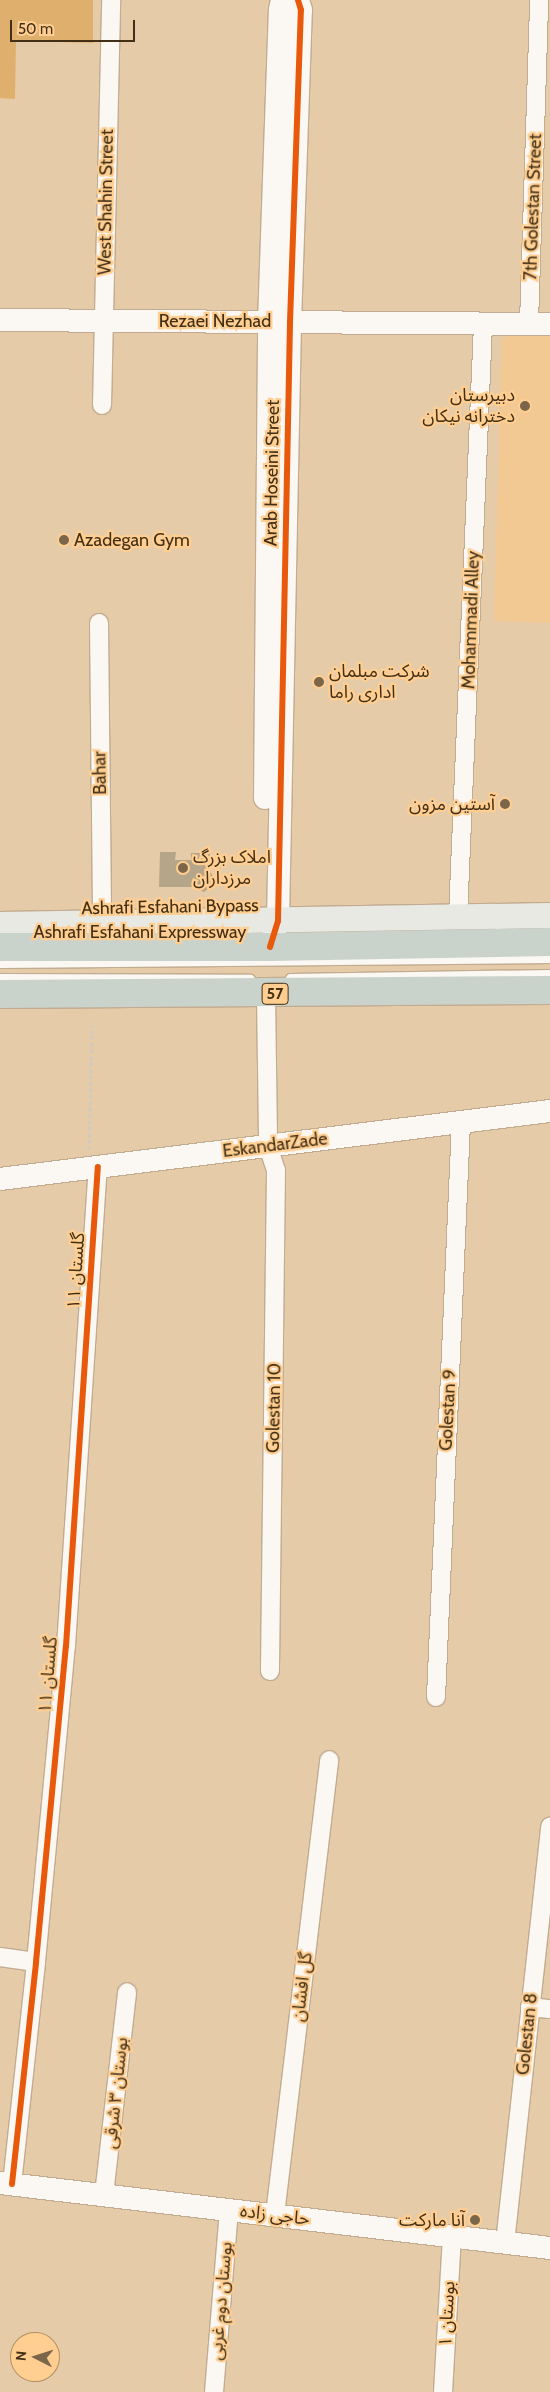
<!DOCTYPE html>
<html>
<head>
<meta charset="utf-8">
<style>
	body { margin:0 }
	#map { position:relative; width:550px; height:2392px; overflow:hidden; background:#e6cba9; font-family:Cabin,"Noto Sans Arabic",sans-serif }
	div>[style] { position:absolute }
	.built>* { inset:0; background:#f2c893 }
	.forest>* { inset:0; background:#dfb06d }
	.building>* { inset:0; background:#b6a689 }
	.path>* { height:3px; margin-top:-1.5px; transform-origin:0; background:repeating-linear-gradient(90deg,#d2c9bf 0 4px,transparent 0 6.5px) }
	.roads { filter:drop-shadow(1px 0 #c1ac91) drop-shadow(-1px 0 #c1ac91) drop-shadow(0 1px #c1ac91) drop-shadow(0 -1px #c1ac91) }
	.service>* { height:9px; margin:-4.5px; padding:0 4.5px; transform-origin:4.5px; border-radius:4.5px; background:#fbf7f2 }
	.minor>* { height:18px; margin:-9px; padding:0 9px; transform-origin:9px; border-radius:9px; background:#fbf7f2 }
	.tertiary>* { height:22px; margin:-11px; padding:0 11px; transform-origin:11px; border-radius:11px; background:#fbf7f2 }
	.secondary>* { height:25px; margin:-12.5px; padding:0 12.5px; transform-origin:12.5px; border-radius:12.5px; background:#e9e9e4 }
	.trunk>* { height:28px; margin:-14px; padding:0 14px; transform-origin:14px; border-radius:14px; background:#cad2cc }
	.cycleway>* { height:6px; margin:-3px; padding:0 3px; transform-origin:3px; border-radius:3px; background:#e8590c }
	.dots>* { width:14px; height:14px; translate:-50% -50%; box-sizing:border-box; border:2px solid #ffce90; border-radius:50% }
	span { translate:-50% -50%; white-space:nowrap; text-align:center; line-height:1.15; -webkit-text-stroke:4.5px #ffce90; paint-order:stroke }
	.shield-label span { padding:1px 4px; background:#ffce90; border:1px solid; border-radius:4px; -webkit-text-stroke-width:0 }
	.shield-label { font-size:16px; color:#422f16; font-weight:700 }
	.street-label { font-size:18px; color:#422f16 }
	.poi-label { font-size:18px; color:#422f16 }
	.right { translate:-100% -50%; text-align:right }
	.left { translate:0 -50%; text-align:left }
	.north { position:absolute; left:10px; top:2332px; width:50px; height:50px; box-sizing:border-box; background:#ffce90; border:1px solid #b38e5f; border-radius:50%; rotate:275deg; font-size:14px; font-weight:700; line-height:20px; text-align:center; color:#422f16 }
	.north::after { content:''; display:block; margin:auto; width:18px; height:22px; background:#7b6649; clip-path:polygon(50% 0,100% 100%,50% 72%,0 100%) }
	.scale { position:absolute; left:10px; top:20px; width:125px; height:22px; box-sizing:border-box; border:2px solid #422f16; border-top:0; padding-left:6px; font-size:15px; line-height:18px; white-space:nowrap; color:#422f16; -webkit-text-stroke:4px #ffce90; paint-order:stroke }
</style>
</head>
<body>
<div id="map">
	<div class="built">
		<div style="clip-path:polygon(512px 331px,550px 333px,550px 623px,494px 621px,502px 340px)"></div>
	</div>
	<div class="forest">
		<div style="clip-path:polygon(0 0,93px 0,93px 43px,16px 41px,15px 99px,0 98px)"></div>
	</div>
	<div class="building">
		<div style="clip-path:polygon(160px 852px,176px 852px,175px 860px,191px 860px,191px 853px,210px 853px,209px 870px,214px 878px,213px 885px,204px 892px,194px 887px,159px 887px)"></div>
	</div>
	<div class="path">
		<div style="left:89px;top:1150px;width:125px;rotate:-88.6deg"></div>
	</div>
	<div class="roads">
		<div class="service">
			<div style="left:0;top:963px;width:550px;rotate:-0.52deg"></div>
			<div style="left:0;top:978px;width:250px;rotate:0.2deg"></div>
			<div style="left:290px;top:978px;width:260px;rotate:-0.9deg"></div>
		</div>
		<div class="minor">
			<div style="left:529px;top:324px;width:324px;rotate:-88.2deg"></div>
			<div style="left:102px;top:405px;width:405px;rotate:-88.7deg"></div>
			<div style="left:99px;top:623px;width:299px;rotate:89.4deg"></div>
			<div style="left:458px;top:916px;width:593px;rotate:-87.58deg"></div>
			<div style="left:266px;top:994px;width:152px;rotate:89.2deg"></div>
			<div style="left:268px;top:1146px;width:25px;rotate:72deg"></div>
			<div style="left:276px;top:1170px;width:501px;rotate:90.69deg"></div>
			<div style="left:436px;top:1697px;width:576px;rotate:-87.51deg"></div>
			<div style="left:0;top:1957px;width:36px;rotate:8deg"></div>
			<div style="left:530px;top:2007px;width:20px;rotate:6deg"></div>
			<div style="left:12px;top:2184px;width:223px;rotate:-83.8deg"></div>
			<div style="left:36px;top:1962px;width:317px;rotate:-84.6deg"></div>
			<div style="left:66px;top:1646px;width:480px;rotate:-86.2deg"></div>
			<div style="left:104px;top:2195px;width:204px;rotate:-83.5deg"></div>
			<div style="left:275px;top:2215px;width:458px;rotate:-83.2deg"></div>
			<div style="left:505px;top:2243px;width:419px;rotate:-83.8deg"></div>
			<div style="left:214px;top:2392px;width:183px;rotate:-85.3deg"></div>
			<div style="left:443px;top:2392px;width:155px;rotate:-86.7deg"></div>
		</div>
		<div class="tertiary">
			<div style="left:0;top:320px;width:550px;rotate:0.42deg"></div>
			<div style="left:265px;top:798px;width:476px;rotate:-89.5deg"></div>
			<div style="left:269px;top:322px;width:312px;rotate:-88deg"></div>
			<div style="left:280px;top:10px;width:10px;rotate:-79deg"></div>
			<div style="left:270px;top:947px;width:27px;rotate:-73deg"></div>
			<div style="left:278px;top:921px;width:599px;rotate:-88.85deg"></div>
			<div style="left:290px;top:322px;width:312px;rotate:-88deg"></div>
			<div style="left:301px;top:10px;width:10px;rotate:-107deg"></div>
			<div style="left:0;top:1179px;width:554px;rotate:-7.05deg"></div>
			<div style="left:0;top:2183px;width:554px;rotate:6.74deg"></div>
		</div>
		<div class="secondary">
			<div style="left:0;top:924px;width:550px;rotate:-0.94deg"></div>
		</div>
		<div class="trunk">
			<div style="left:0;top:947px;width:270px"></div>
			<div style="left:270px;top:947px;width:280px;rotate:-1deg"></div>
			<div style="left:0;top:994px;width:550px;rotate:-0.42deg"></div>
		</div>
	</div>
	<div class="cycleway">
		<div style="left:270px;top:947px;width:27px;rotate:-73deg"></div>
		<div style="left:278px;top:921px;width:599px;rotate:-88.85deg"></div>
		<div style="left:290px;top:322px;width:312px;rotate:-88deg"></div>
		<div style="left:301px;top:10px;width:10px;rotate:-107deg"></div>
		<div style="left:12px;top:2184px;width:223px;rotate:-83.8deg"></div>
		<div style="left:36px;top:1962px;width:317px;rotate:-84.6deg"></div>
		<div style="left:66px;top:1646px;width:480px;rotate:-86.2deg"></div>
	</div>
	<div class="dots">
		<div style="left:525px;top:406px;background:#7b6649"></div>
		<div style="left:64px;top:540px;background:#7b6649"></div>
		<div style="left:319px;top:682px;background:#7b6649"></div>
		<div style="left:505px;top:804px;background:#7b6649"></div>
		<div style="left:183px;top:868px;background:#7b6649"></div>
		<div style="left:475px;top:2220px;background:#7b6649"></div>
	</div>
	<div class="shield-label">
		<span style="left:275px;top:994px">57</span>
	</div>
	<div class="street-label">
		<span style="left:106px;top:202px;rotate:-89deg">West Shahin Street</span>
		<span style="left:533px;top:207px;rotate:-88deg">7th Golestan Street</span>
		<span style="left:215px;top:321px">Rezaei Nezhad</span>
		<span style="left:272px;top:473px;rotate:-89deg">Arab Hoseini Street</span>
		<span style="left:471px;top:620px;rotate:-88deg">Mohammadi Alley</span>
		<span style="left:100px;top:773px;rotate:-91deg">Bahar</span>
		<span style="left:170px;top:907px;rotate:-1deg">Ashrafi Esfahani Bypass</span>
		<span style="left:140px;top:932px">Ashrafi Esfahani Expressway</span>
		<span style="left:275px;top:1145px;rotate:-7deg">EskandarZade</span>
		<span style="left:76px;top:1271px;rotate:-86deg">گلستان ۱۱</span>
		<span style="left:274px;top:1408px;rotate:-89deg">Golestan 10</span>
		<span style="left:448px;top:1410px;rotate:-87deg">Golestan 9</span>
		<span style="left:48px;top:1675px;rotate:-85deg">گلستان ۱۱</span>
		<span style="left:302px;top:1987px;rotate:-83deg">گل افشان</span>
		<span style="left:527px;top:2034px;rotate:-84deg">Golestan 8</span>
		<span style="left:116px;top:2093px;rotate:-84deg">بوستان ۳ شرقی</span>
		<span style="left:275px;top:2215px;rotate:7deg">حاجی زاده</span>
		<span style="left:221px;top:2301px;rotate:-85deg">بوستان دوم غربی</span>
		<span style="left:447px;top:2314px;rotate:-87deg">بوستان ۱</span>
	</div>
	<div class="poi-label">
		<span class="right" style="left:515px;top:406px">دبیرستان<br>دخترانه نیکان</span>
		<span class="left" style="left:74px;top:540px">Azadegan Gym</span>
		<span class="left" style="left:329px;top:682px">شرکت مبلمان<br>اداری راما</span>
		<span class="right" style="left:495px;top:804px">آستین مزون</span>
		<span class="left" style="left:193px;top:868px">املاک بزرگ<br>مرزداران</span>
		<span class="right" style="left:465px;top:2220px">آنا مارکت</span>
	</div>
	<div class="north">N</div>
	<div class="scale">50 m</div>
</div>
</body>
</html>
